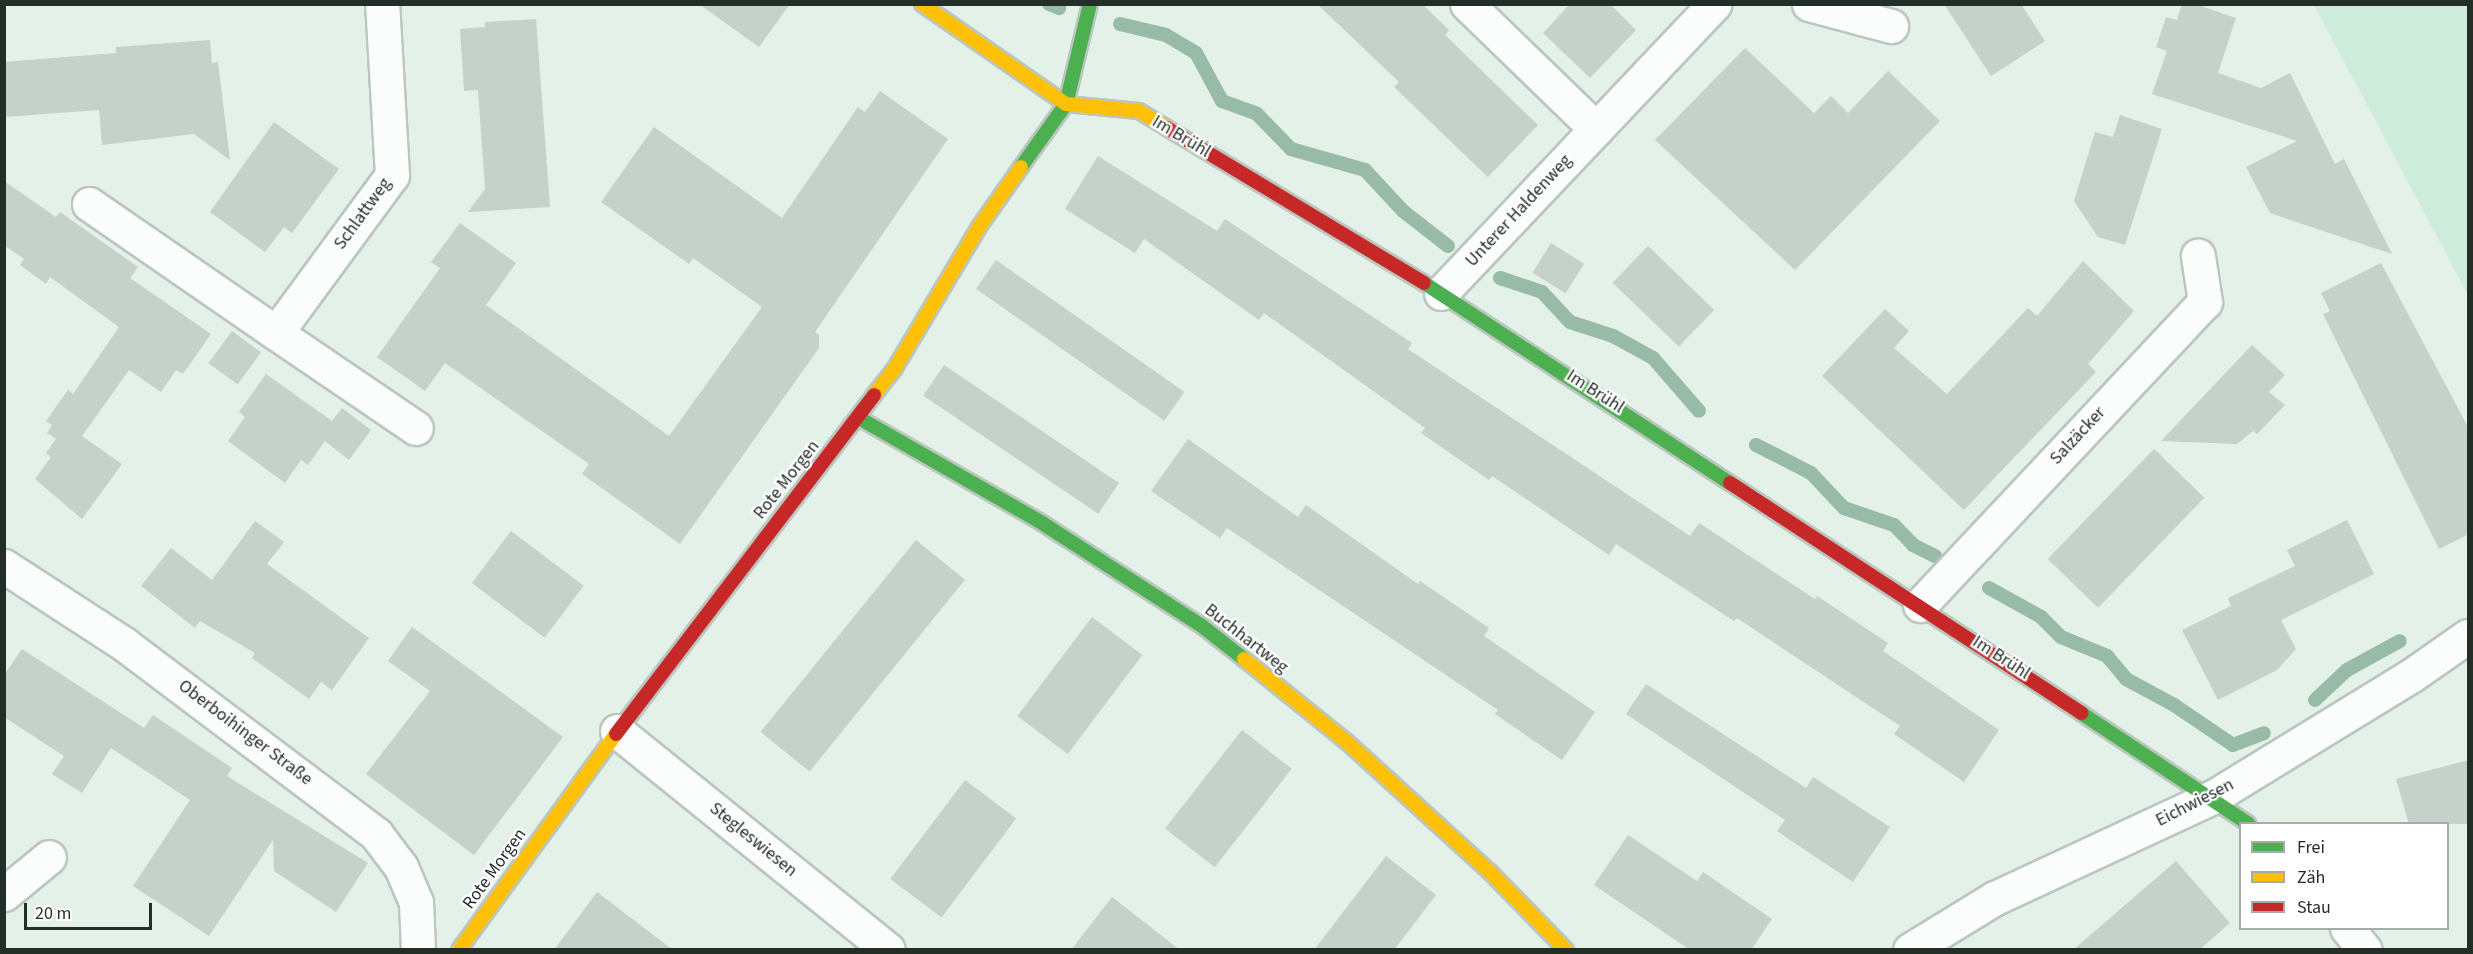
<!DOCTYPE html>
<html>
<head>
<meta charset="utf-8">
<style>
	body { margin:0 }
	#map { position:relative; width:2473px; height:954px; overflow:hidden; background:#e3f1e9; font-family:"Source Sans 3",sans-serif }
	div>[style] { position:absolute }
	.green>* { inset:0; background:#ceecdb }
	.stream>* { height:14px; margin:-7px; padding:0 7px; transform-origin:7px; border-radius:7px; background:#97bba7 }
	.building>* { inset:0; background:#c5d1ca; transform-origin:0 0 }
	.roads { filter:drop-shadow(2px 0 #bbc6bf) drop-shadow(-2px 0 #bbc6bf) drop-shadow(0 2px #bbc6bf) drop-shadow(0 -2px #bbc6bf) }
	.street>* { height:33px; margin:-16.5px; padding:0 16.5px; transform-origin:16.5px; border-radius:16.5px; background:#fbfdfc }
	.fast>* { height:14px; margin:-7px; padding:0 7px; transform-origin:7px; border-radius:7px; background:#4caf50 }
	.slow>* { height:14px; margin:-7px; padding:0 7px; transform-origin:7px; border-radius:7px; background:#ffc107 }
	.jam>* { height:14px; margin:-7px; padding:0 7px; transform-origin:7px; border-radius:7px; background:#c62828 }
	span { translate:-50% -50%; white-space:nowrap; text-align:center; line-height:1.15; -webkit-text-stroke:4.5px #fff; paint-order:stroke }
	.street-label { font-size:18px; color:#242e28 }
	.frame { position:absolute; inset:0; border:6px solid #242e28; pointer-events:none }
	.legend { position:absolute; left:2239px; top:822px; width:210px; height:108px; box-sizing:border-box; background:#fff; border:2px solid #a7aba9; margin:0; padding:8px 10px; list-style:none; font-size:18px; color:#242e28 }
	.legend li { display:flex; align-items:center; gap:12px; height:30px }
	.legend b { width:30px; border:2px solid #a7aba9 }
	.scale { position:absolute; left:24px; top:903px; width:128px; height:27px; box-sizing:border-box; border:3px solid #242e28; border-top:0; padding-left:8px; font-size:18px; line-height:21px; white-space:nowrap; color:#242e28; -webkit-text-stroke:4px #fff; paint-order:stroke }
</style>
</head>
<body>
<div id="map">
	<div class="green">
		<div style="clip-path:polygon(2314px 5px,2468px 5px,2468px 295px)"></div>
	</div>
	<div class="stream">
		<div style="left:1049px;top:4px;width:11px;rotate:22deg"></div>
		<div style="left:1120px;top:24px;width:47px;rotate:13.4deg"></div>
		<div style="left:1166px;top:35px;width:35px;rotate:31deg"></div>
		<div style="left:1196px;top:53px;width:55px;rotate:61.6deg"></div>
		<div style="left:1222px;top:101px;width:37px;rotate:20deg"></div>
		<div style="left:1257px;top:114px;width:49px;rotate:45.8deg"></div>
		<div style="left:1291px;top:149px;width:77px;rotate:15.8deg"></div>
		<div style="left:1365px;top:170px;width:56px;rotate:47.2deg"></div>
		<div style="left:1403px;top:211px;width:57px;rotate:37.9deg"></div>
		<div style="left:1500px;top:278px;width:44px;rotate:18.4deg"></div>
		<div style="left:1542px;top:292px;width:41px;rotate:47deg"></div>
		<div style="left:1570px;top:322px;width:45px;rotate:18deg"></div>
		<div style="left:1613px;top:336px;width:46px;rotate:28.8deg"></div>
		<div style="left:1653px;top:358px;width:70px;rotate:49deg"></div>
		<div style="left:1756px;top:445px;width:62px;rotate:27deg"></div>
		<div style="left:1811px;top:473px;width:48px;rotate:46.7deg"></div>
		<div style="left:1844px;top:508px;width:53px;rotate:18.8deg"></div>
		<div style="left:1894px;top:525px;width:28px;rotate:46deg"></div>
		<div style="left:1913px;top:545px;width:25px;rotate:27deg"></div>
		<div style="left:1989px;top:588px;width:60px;rotate:29.1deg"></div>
		<div style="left:2041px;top:617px;width:28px;rotate:45deg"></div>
		<div style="left:2061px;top:637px;width:50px;rotate:22.4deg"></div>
		<div style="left:2107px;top:656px;width:30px;rotate:50deg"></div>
		<div style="left:2126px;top:679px;width:55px;rotate:28.4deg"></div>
		<div style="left:2174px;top:705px;width:71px;rotate:34.1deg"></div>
		<div style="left:2233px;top:745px;width:33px;rotate:-21deg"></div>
		<div style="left:2315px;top:700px;width:44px;rotate:-43.2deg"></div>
		<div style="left:2347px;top:670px;width:60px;rotate:-28.7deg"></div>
	</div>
	<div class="building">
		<div style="clip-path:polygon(699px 4px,790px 4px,759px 47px)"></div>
		<div style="clip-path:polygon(1317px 4px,1422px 4px,1449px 30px,1445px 35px,1538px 125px,1488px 177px,1394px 87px,1399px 82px)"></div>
		<div style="clip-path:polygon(1570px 4px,1610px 4px,1636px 30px,1590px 78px,1543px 33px)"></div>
		<div style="clip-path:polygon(1944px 4px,2021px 4px,2045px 41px,1991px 76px)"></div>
		<div style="clip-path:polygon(2182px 4px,2195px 4px,2236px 18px,2218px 73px,2261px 88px,2290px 73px,2335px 164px,2344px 159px,2392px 254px,2270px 213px,2246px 167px,2297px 141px,2152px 94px,2167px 51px,2156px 47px,2166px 17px,2177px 20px)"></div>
		<div style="clip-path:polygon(536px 19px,550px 207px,468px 212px,485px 189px,478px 90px,464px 91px,460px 29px,485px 27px,485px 22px)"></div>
		<div style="clip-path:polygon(210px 40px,212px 63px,218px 62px,230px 160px,194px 134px,102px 145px,99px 110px,4px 117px,4px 62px,116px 53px,116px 47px)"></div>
		<div style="clip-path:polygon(1745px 48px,1814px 113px,1831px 96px,1848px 113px,1888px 71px,1940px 121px,1795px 270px,1655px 140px)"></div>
		<div style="clip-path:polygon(880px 91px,948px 139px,815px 332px,819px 335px,819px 348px,680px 544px,582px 474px,589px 464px,445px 363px,425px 391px,377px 357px,440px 268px,431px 262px,460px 223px,516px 263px,486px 305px,669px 436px,762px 307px,693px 258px,689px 264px,601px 202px,654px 127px,782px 218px,858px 107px,865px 112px)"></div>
		<div style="clip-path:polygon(2120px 115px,2162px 129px,2125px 245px,2098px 237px,2074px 201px,2095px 132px,2113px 137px)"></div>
		<div style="clip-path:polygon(274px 122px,339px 169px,292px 233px,284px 227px,265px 252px,210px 212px)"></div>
		<div style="clip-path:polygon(1098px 156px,1217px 231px,1225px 219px,1412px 343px,1408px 349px,1690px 536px,1699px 523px,1815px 599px,1817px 596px,1888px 643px,1883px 651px,1999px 730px,1964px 782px,1894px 734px,1900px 726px,1737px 618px,1734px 621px,1616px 544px,1609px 555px,1492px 476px,1489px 480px,1421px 433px,1425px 428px,1264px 313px,1259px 320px,1144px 239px,1135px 253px,1065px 209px)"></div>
		<div style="clip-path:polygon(4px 181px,56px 217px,60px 212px,138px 267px,130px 278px,211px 334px,183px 374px,176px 370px,161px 392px,129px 370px,82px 436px,122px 464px,82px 519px,35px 479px,51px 457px,46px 453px,56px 439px,47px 433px,52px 425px,46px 421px,68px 390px,73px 394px,119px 327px,50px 277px,46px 284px,20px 265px,24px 259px,4px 245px)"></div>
		<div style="left:1551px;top:243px;width:39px;height:35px;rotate:32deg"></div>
		<div style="left:1648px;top:246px;width:92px;height:51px;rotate:44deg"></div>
		<div style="left:996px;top:260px;width:230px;height:35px;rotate:35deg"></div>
		<div style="clip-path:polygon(2083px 261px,2134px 311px,2088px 364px,2096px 372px,1964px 510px,1822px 376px,1885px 309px,1909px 331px,1894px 348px,1947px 394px,2028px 308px,2037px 316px)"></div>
		<div style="clip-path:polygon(2381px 263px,2469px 429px,2469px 534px,2439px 549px,2323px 314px,2330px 311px,2321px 293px)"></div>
		<div style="left:232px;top:331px;width:36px;height:40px;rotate:36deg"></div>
		<div style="clip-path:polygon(2252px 345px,2285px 375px,2269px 392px,2285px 405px,2257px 434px,2253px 431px,2237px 444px,2161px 441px)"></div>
		<div style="left:944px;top:365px;width:211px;height:37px;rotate:34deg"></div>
		<div style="clip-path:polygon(266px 374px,332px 421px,342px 408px,371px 430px,349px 460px,325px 441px,308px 465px,301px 460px,285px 483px,228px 441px,245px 417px,239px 412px)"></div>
		<div style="clip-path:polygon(1188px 439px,1298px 517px,1306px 505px,1418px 584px,1420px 581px,1489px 628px,1484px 636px,1595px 712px,1562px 760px,1495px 714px,1498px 710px,1227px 528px,1220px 538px,1151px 491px)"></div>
		<div style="left:2154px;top:449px;width:70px;height:153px;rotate:44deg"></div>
		<div style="clip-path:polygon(2347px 520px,2374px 574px,2281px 620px,2296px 649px,2277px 670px,2218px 700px,2182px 630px,2231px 606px,2228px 598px,2295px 566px,2287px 550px)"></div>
		<div style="clip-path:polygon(255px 521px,284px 542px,267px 564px,369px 638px,332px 690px,321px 682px,309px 699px,252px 658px,255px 653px,200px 621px,195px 628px,141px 586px,171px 548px,212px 580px)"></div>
		<div style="left:511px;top:531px;width:91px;height:65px;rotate:37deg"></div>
		<div style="left:916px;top:540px;width:63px;height:247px;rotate:39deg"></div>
		<div style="left:1092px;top:617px;width:63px;height:124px;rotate:37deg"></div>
		<div style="clip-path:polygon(412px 627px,563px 737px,474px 855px,366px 774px,430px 691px,388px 661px)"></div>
		<div style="clip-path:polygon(22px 649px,144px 728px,153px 715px,232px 768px,227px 776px,368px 863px,336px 912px,274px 871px,273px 840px,209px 936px,133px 886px,190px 800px,111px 748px,82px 793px,52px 774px,64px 756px,4px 717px,4px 675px)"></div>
		<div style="clip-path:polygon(1646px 684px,1806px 788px,1813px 777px,1890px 827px,1853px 882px,1777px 831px,1785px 820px,1626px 714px)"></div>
		<div style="left:1242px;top:730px;width:63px;height:125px;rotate:38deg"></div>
		<div style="clip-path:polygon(2469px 760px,2469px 824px,2409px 824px,2396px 779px)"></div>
		<div style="left:965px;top:780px;width:64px;height:124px;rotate:37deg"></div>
		<div style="clip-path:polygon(1628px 835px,1697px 881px,1703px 872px,1772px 919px,1751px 950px,1690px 950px,1594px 885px)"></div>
		<div style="clip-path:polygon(1386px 856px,1436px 895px,1394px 950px,1314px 950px)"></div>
		<div style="clip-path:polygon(2176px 861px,2230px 923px,2199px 950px,2073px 950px)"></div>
		<div style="clip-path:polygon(597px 892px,673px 950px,554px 950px)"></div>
		<div style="clip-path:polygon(1112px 897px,1180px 950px,1071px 950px)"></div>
	</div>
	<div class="roads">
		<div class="street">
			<div style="left:1467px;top:4px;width:180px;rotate:44.1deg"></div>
			<div style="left:1809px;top:4px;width:85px;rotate:15deg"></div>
			<div style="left:89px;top:204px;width:227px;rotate:34.6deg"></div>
			<div style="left:276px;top:333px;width:196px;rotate:-53.7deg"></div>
			<div style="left:392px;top:175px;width:171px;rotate:-93.3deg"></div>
			<div style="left:1441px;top:293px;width:398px;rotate:-46.6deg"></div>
			<div style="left:276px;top:333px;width:169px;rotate:34.2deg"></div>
			<div style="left:4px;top:566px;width:143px;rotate:33deg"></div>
			<div style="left:124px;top:644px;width:316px;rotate:37deg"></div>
			<div style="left:376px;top:834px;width:41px;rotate:52.9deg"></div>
			<div style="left:401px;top:867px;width:38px;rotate:67deg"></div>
			<div style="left:416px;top:902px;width:48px;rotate:87.6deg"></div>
			<div style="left:1920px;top:605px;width:416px;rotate:-46.8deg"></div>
			<div style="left:2205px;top:302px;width:47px;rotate:-98.7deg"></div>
			<div style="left:617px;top:731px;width:348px;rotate:38.9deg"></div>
			<div style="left:4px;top:894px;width:58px;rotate:-39.4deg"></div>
			<div style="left:2347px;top:928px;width:28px;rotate:51deg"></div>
			<div style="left:1910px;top:950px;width:100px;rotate:-31.5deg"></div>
			<div style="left:1995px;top:898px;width:240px;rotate:-24.9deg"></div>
			<div style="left:2213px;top:797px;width:233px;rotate:-31.5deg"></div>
			<div style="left:2412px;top:675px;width:68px;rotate:-34.9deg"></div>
		</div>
		<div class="fast">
			<div style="left:1021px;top:167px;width:77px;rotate:-54.5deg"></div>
			<div style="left:1066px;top:104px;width:103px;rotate:-76.5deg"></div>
			<div style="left:1424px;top:283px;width:366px;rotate:33.2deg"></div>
			<div style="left:859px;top:418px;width:211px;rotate:29.8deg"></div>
			<div style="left:1042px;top:523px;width:190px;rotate:32.8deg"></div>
			<div style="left:1202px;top:626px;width:53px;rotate:38.2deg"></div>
			<div style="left:2081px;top:713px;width:201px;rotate:33.5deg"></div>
		</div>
		<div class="slow">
			<div style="left:922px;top:4px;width:175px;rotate:34.8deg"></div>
			<div style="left:1066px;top:104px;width:73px;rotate:5.5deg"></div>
			<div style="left:1139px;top:111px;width:33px;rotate:31deg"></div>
			<div style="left:874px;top:395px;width:34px;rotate:-52deg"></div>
			<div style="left:895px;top:368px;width:164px;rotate:-59.2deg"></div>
			<div style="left:979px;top:227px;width:73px;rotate:-55deg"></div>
			<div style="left:1244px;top:659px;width:132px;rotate:38.9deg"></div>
			<div style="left:1347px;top:742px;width:193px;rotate:42.3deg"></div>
			<div style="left:1490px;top:872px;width:109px;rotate:45.7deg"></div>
			<div style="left:459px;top:950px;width:267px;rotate:-54deg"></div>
		</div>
		<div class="jam">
			<div style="left:1167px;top:128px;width:300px;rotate:31.1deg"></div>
			<div style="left:1730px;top:483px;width:420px;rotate:33.2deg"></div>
			<div style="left:616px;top:734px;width:426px;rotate:-52.7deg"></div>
		</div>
	</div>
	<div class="street-label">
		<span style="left:1181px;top:137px;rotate:31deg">Im Brühl</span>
		<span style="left:1519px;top:211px;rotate:-47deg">Unterer Haldenweg</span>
		<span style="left:363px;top:214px;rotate:-54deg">Schlattweg</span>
		<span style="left:1595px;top:392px;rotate:33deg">Im Brühl</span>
		<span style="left:2078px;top:436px;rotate:-47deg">Salzäcker</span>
		<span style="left:787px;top:480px;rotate:-52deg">Rote Morgen</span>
		<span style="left:1246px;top:639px;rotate:38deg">Buchhartweg</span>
		<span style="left:2001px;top:658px;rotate:33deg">Im Brühl</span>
		<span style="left:245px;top:733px;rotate:37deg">Oberboihinger Straße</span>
		<span style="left:2195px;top:803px;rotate:-27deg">Eichwiesen</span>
		<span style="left:753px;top:840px;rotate:39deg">Stegleswiesen</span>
		<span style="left:495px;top:869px;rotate:-54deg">Rote Morgen</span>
	</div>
	<div class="frame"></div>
	<ul class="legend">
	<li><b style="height:8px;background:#4caf50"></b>Frei</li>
	<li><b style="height:8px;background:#ffc107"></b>Zäh</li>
	<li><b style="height:8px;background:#c62828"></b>Stau</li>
	</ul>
	<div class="scale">20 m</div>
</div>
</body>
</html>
